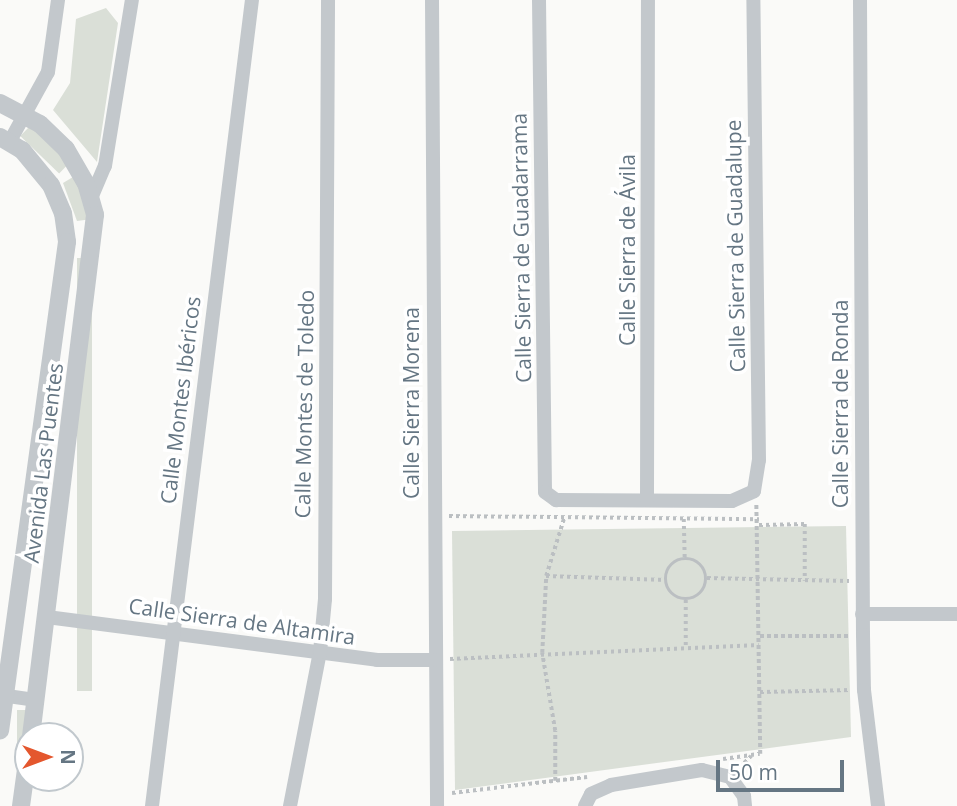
<!DOCTYPE html>
<html>
<head>
<meta charset="utf-8">
<style>
	body { margin:0 }
	#map { position:relative; width:957px; height:806px; overflow:hidden; background:#fafaf8; font-family:"Open Sans",sans-serif }
	div>[style] { position:absolute }
	.green>* { inset:0; background:#dadfd7; transform-origin:0 0 }
	.path>* { height:3.5px; margin-top:-1.75px; transform-origin:0; background:repeating-linear-gradient(90deg,#bbbfc2 0 3.5px,transparent 0 7px) }
	.path>.ring { margin:-1.75px; padding:0; box-sizing:content-box; background:none; border:3.5px solid #bbbfc2; border-radius:50% }
	.minor>* { height:14px; margin:-7px; padding:0 7px; transform-origin:7px; border-radius:7px; background:#c3c8cc }
	.tertiary>* { height:18px; margin:-9px; padding:0 9px; transform-origin:9px; border-radius:9px; background:#c3c8cc }
	span { translate:-50% -50%; white-space:nowrap; text-align:center; line-height:1.15; -webkit-text-stroke:7px #fff; paint-order:stroke }
	.street-label { font-size:21px; color:#657683 }
	.north { position:absolute; left:14px; top:722px; width:70px; height:70px; box-sizing:border-box; background:#fff; border:2px solid #c1c8cd; border-radius:50%; rotate:90deg; font-size:19px; font-weight:700; line-height:28px; text-align:center; color:#657683 }
	.north::after { content:''; display:block; margin:auto; width:24px; height:32px; background:#e4572e; clip-path:polygon(50% 0,100% 100%,50% 72%,0 100%) }
	.scale { position:absolute; left:716px; top:760px; width:128px; height:32px; box-sizing:border-box; border:4px solid #657683; border-top:0; padding-left:9px; font-size:21px; line-height:24px; white-space:nowrap; color:#657683; -webkit-text-stroke:5px #fff; paint-order:stroke }
</style>
</head>
<body>
<div id="map">
	<div class="green">
		<div style="clip-path:polygon(106px 8px,118px 23px,97px 162px,53px 110px,70px 83px,76px 19px)"></div>
		<div style="left:30px;top:126px;width:54px;height:14px;rotate:44deg"></div>
		<div style="clip-path:polygon(73px 177px,84px 195px,92px 219px,77px 221px,63px 183px)"></div>
		<div style="left:77px;top:258px;width:15px;height:433px"></div>
		<div style="clip-path:polygon(846px 526px,851px 737px,455px 790px,452px 531px)"></div>
		<div style="left:17px;top:710px;width:13px;height:97px"></div>
	</div>
	<div class="path">
		<div style="left:449px;top:516px;width:310px;rotate:0.6deg"></div>
		<div style="left:684px;top:519px;width:40px;rotate:88.6deg"></div>
		<div style="left:759px;top:525px;width:46px;rotate:-1.2deg"></div>
		<div style="left:805px;top:524px;width:57px;rotate:90deg"></div>
		<div class="ring" style="left:666px;top:559px;width:36.5px;height:36.5px"></div>
		<div style="left:546px;top:576px;width:120px;rotate:1.9deg"></div>
		<div style="left:707px;top:578px;width:142px;rotate:1.2deg"></div>
		<div style="left:686px;top:600px;width:48px;rotate:90deg"></div>
		<div style="left:760px;top:636px;width:90px"></div>
		<div style="left:450px;top:659px;width:309px;rotate:-2.6deg"></div>
		<div style="left:760px;top:692px;width:91px;rotate:-1.3deg"></div>
		<div style="left:723px;top:759px;width:37px;rotate:-8deg"></div>
		<div style="left:760px;top:754px;width:249px;rotate:-90.9deg"></div>
		<div style="left:739px;top:768px;width:17px;rotate:-45deg"></div>
		<div style="left:555px;top:781px;width:50px;rotate:-90deg"></div>
		<div style="left:555px;top:731px;width:79px;rotate:-99.5deg"></div>
		<div style="left:542px;top:653px;width:77px;rotate:-87deg"></div>
		<div style="left:546px;top:576px;width:61px;rotate:-72.8deg"></div>
		<div style="left:452px;top:793px;width:136px;rotate:-6.8deg"></div>
	</div>
	<div class="minor">
		<div style="left:432px;top:0;width:806px;rotate:89.64deg"></div>
		<div style="left:539px;top:0;width:492px;rotate:89.3deg"></div>
		<div style="left:545px;top:492px;width:14px;rotate:36deg"></div>
		<div style="left:556px;top:500px;width:176px;rotate:0.3deg"></div>
		<div style="left:732px;top:501px;width:24px;rotate:-24deg"></div>
		<div style="left:754px;top:491px;width:31px;rotate:-81deg"></div>
		<div style="left:759px;top:460px;width:460px;rotate:-90.7deg"></div>
		<div style="left:860px;top:0;width:635px;rotate:89.73deg"></div>
		<div style="left:863px;top:635px;width:55px;rotate:89deg"></div>
		<div style="left:864px;top:690px;width:117px;rotate:83.1deg"></div>
		<div style="left:10px;top:141px;width:79px;rotate:-61.2deg"></div>
		<div style="left:48px;top:72px;width:73px;rotate:-82.1deg"></div>
		<div style="left:92px;top:196px;width:33px;rotate:-67deg"></div>
		<div style="left:105px;top:166px;width:168px;rotate:-80.8deg"></div>
		<div style="left:647px;top:500px;width:500px;rotate:-89.89deg"></div>
		<div style="left:862px;top:614px;width:95px"></div>
		<div style="left:47px;top:617px;width:333px;rotate:7.4deg"></div>
		<div style="left:377px;top:660px;width:56px"></div>
		<div style="left:0;top:695px;width:35px;rotate:8deg"></div>
		<div style="left:152px;top:806px;width:812px;rotate:-82.93deg"></div>
		<div style="left:290px;top:806px;width:157px;rotate:-79deg"></div>
		<div style="left:320px;top:652px;width:53px;rotate:-84.6deg"></div>
		<div style="left:325px;top:599px;width:599px;rotate:-89.71deg"></div>
		<div style="left:585px;top:806px;width:13px;rotate:-63deg"></div>
		<div style="left:591px;top:794px;width:22px;rotate:-24deg"></div>
		<div style="left:611px;top:785px;width:92px;rotate:-9.4deg"></div>
		<div style="left:702px;top:770px;width:29px;rotate:14deg"></div>
		<div style="left:730px;top:777px;width:24px;rotate:54deg"></div>
		<div style="left:744px;top:796px;width:10px;rotate:84deg"></div>
	</div>
	<div class="tertiary">
		<div style="left:0;top:103px;width:45px;rotate:27.7deg"></div>
		<div style="left:40px;top:124px;width:36px;rotate:44deg"></div>
		<div style="left:66px;top:149px;width:39px;rotate:60deg"></div>
		<div style="left:86px;top:183px;width:33px;rotate:74deg"></div>
		<div style="left:95px;top:215px;width:525px;rotate:97deg"></div>
		<div style="left:0;top:137px;width:26px;rotate:31deg"></div>
		<div style="left:22px;top:150px;width:45px;rotate:50.4deg"></div>
		<div style="left:51px;top:185px;width:30px;rotate:67deg"></div>
		<div style="left:63px;top:213px;width:29px;rotate:82deg"></div>
		<div style="left:67px;top:242px;width:493px;rotate:97.8deg"></div>
		<div style="left:21px;top:806px;width:51px;rotate:-82.2deg"></div>
	</div>
	<div class="street-label">
		<span style="left:735px;top:246px;rotate:-91deg">Calle Sierra de Guadalupe</span>
		<span style="left:521px;top:248px;rotate:-91deg">Calle Sierra de Guadarrama</span>
		<span style="left:627px;top:250px;rotate:-90deg">Calle Sierra de Ávila</span>
		<span style="left:180px;top:400px;rotate:-83deg">Calle Montes Ibéricos</span>
		<span style="left:411px;top:403px;rotate:-90deg">Calle Sierra Morena</span>
		<span style="left:304px;top:404px;rotate:-89deg">Calle Montes de Toledo</span>
		<span style="left:840px;top:404px;rotate:-90deg">Calle Sierra de Ronda</span>
		<span style="left:43px;top:463px;rotate:-83deg">Avenida Las Puentes</span>
		<span style="left:242px;top:621px;rotate:8deg">Calle Sierra de Altamira</span>
	</div>
	<div class="north">N</div>
	<div class="scale">50 m</div>
</div>
</body>
</html>
